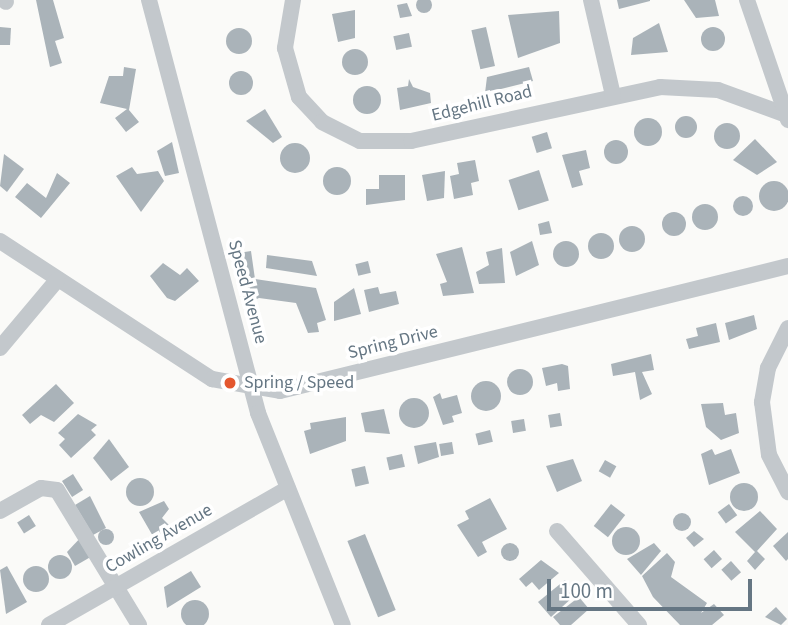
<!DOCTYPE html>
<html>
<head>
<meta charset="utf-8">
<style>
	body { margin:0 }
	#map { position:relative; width:788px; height:625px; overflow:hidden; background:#fafaf8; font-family:"Source Sans 3",sans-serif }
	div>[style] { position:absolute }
	.building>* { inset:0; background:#aab3b9; transform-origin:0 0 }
	.round { border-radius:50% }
	.minor>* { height:16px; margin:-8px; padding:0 8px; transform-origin:8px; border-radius:8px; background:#c3c8cc }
	.dots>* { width:19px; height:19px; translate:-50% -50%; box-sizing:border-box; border:4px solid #fff; border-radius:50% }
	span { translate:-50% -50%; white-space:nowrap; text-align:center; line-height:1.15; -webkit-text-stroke:7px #fff; paint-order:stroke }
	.street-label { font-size:18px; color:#657683 }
	.poi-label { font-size:18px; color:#657683 }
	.left { translate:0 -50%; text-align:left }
	.scale { position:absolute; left:547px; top:579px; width:205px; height:32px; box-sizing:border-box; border:4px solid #657683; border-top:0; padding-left:9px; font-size:21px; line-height:24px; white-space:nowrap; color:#657683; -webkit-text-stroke:5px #fff; paint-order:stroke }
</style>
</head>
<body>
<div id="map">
	<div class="building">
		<div class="round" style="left:416px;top:-3px;width:16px;height:16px"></div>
		<div style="clip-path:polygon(36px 0,53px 0,64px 38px,55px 41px,62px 63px,50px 67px)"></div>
		<div style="clip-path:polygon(617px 0,650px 0,650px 1px,619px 9px)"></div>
		<div style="clip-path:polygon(684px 0,715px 0,719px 16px,696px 18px)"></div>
		<div style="clip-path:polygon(407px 3px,412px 16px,400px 18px,397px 5px)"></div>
		<div style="clip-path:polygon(355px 10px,355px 38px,338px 42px,332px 14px)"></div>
		<div style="clip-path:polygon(559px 11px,560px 43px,518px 58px,508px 15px)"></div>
		<div style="clip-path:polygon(659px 23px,668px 52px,631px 55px,633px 38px)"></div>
		<div class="round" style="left:701px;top:27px;width:24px;height:24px"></div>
		<div style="clip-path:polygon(0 27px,11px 28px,10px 45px,0 45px)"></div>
		<div style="left:486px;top:27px;width:40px;height:15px;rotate:77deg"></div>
		<div class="round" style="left:226px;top:28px;width:26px;height:26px"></div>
		<div style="left:409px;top:33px;width:14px;height:16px;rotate:78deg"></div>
		<div class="round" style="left:342px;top:49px;width:26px;height:26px"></div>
		<div style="clip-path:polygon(124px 67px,136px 69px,129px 110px,139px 122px,126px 132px,115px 118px,127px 109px,100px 103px,109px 76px,123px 76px)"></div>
		<div style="clip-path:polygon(529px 67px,533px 81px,485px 93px,487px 77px)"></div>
		<div class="round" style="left:229px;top:71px;width:24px;height:24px"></div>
		<div style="clip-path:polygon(409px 79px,413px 87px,430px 93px,431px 103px,400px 110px,397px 88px,408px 86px)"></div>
		<div class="round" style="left:353px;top:86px;width:28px;height:28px"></div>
		<div style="clip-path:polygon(265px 109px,282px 137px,273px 143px,246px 121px)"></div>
		<div class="round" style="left:675px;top:116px;width:22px;height:22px"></div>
		<div class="round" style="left:634px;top:118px;width:28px;height:28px"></div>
		<div class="round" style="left:714px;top:123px;width:26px;height:26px"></div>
		<div style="left:547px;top:132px;width:17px;height:16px;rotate:73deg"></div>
		<div style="clip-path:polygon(755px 139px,777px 162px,757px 175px,733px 160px)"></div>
		<div class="round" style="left:604px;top:140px;width:24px;height:24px"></div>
		<div style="clip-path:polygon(172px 142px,179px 173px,165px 176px,157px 151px)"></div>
		<div class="round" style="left:280px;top:143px;width:30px;height:30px"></div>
		<div style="clip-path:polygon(586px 150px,590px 168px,579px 171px,583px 185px,572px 188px,562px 155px)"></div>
		<div style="clip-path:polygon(4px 154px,24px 169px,7px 192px,0 186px)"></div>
		<div style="clip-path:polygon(475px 160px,479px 181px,471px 183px,473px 195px,454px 199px,450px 176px,459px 174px,457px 163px)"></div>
		<div style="clip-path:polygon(132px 167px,137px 174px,158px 171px,164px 181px,141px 212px,116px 176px)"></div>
		<div class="round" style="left:323px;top:167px;width:28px;height:28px"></div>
		<div style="left:539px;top:170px;width:32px;height:32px;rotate:72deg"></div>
		<div style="clip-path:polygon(445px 171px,444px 198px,427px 201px,422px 175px)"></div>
		<div style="clip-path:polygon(57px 173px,70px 183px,41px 218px,15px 197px,27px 183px,46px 198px)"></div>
		<div style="clip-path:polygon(379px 175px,405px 175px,405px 200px,366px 205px,366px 189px,379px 189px)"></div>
		<div class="round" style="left:759px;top:181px;width:30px;height:30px"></div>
		<div class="round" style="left:733px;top:196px;width:20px;height:20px"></div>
		<div class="round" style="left:692px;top:204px;width:26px;height:26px"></div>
		<div class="round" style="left:662px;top:212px;width:24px;height:24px"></div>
		<div style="clip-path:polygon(549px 221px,552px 233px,540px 235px,538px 224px)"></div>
		<div class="round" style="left:619px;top:226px;width:26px;height:26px"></div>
		<div class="round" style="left:588px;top:233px;width:26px;height:26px"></div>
		<div style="clip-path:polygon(532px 241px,539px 265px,516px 276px,510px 252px)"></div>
		<div class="round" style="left:553px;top:241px;width:26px;height:26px"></div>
		<div style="clip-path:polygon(462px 247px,474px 293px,443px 296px,440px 284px,447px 282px,436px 254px)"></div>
		<div style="clip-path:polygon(502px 248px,505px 283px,479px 284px,476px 272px,489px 265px,486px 252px)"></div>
		<div style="clip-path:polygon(251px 251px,255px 279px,316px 288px,326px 320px,317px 323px,319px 332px,308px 333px,296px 303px,259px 298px,245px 304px,232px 254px)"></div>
		<div style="clip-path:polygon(267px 255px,312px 261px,317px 276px,266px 268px)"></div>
		<div style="left:368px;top:261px;width:12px;height:13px;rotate:76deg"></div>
		<div style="clip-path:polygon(163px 263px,180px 275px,187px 268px,199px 281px,175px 301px,167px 298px,150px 276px)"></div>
		<div style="clip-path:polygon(378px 287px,380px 294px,396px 291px,399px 304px,369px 312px,364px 290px)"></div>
		<div style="clip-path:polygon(354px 288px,361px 314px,334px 321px,334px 302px)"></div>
		<div style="clip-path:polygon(754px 315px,757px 329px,729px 340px,725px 323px)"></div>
		<div style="clip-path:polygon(716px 323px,720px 342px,689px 349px,686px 339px,698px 336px,696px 328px)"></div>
		<div style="clip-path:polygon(651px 354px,654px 370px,642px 372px,652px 394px,640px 400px,635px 372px,613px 376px,611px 364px)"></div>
		<div style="clip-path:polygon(562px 364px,568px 366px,570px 389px,558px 391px,557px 383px,546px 386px,542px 368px)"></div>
		<div class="round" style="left:507px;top:369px;width:26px;height:26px"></div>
		<div class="round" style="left:471px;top:381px;width:30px;height:30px"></div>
		<div style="clip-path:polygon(56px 384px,74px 403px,54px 422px,41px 415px,30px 424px,22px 415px)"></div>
		<div style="clip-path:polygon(440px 393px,442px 399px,457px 395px,462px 413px,452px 416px,454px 422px,443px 425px,433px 397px)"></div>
		<div class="round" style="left:399px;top:398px;width:30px;height:30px"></div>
		<div style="clip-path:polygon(723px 403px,725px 415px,736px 413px,739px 433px,721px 440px,706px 427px,701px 404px)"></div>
		<div style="clip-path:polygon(384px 409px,390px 434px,365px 432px,361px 413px)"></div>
		<div style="left:560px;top:413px;width:13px;height:12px;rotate:81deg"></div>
		<div style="clip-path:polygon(78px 414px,97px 425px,91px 430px,96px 435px,71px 458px,59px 445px,65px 439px,58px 433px)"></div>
		<div style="clip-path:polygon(346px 417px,346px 441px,310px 454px,304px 431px,311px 429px,310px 423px)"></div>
		<div style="left:524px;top:419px;width:12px;height:13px;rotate:81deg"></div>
		<div style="left:490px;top:430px;width:12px;height:15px;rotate:76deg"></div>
		<div style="clip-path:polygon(109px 439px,129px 467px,111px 481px,93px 458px)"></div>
		<div style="clip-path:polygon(436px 442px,439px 457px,418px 464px,414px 446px)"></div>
		<div style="left:452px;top:442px;width:12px;height:13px;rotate:81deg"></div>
		<div style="clip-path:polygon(712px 449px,715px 455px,731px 449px,740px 473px,709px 485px,701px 454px)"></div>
		<div style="left:402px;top:454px;width:13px;height:16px;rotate:77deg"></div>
		<div style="clip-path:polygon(573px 459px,582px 481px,557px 492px,546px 466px)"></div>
		<div style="left:605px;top:460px;width:13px;height:13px;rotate:29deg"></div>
		<div style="left:365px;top:466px;width:18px;height:14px;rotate:77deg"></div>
		<div style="left:73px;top:474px;width:19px;height:13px;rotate:58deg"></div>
		<div class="round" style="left:126px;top:478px;width:28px;height:28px"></div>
		<div class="round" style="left:730px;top:483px;width:28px;height:28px"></div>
		<div style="clip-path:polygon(90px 496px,106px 528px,93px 535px,75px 505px)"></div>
		<div style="clip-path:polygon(490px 498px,507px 529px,482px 542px,487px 552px,478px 557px,457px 525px,469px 519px,465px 511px)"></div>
		<div style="clip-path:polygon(164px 501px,169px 509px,162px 518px,175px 531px,154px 538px,139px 512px)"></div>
		<div style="left:611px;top:504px;width:18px;height:28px;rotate:38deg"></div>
		<div style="left:729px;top:504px;width:14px;height:14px;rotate:54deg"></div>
		<div style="clip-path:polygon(760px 511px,777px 529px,757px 551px,765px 559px,755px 570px,747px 561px,755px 552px,735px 532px)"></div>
		<div class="round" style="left:673px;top:513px;width:18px;height:18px"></div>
		<div style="left:29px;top:515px;width:13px;height:14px;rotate:58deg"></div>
		<div class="round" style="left:612px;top:527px;width:28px;height:28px"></div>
		<div class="round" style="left:98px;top:529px;width:16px;height:16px"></div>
		<div style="clip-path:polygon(694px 531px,704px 539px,694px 547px,686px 538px)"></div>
		<div style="clip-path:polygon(788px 532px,788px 559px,786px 561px,773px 546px)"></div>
		<div style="left:365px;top:534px;width:82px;height:19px;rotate:68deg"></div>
		<div style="clip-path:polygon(83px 535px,94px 555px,75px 566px,67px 552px)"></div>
		<div style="clip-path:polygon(654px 543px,661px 551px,641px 575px,627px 559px)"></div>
		<div class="round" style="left:501px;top:543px;width:18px;height:18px"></div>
		<div style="left:714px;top:550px;width:12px;height:14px;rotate:48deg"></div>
		<div style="clip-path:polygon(667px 553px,675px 562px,671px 577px,707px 603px,701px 613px,714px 604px,724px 615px,712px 625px,680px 625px,653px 597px,642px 576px)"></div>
		<div class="round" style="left:48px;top:555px;width:24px;height:24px"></div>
		<div style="clip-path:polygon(541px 560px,559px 573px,539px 590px,532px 582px,526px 587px,519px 579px)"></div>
		<div style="left:731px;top:561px;width:15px;height:13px;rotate:48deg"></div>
		<div style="clip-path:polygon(7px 566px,27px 602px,6px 614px,0 570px)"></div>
		<div class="round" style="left:23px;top:566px;width:26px;height:26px"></div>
		<div style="clip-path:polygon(191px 571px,201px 587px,167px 608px,164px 587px)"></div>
		<div style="clip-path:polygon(565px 580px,573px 597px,551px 617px,538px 602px)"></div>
		<div style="clip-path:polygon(579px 597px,589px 609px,571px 625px,560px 625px,553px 617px)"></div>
		<div class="round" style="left:181px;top:600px;width:28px;height:28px"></div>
		<div style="clip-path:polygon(776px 607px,787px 619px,781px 625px,765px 617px)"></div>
	</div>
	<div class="minor">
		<div style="left:5px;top:0;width:2px;rotate:63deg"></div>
		<div style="left:149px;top:0;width:427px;rotate:75.2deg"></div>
		<div style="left:258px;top:413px;width:228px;rotate:68.2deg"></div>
		<div style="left:293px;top:0;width:49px;rotate:99.5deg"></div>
		<div style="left:285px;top:48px;width:51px;rotate:74.1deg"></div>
		<div style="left:299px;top:97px;width:34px;rotate:47deg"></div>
		<div style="left:322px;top:122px;width:42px;rotate:26.6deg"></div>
		<div style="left:360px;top:141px;width:51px"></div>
		<div style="left:411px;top:141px;width:255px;rotate:-12.2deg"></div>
		<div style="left:660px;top:87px;width:58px;rotate:3deg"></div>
		<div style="left:718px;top:90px;width:70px;rotate:20deg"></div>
		<div style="left:591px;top:0;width:98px;rotate:77deg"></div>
		<div style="left:747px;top:0;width:127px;rotate:71.1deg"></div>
		<div style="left:0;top:241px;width:253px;rotate:33.1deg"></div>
		<div style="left:212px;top:379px;width:69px;rotate:10deg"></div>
		<div style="left:280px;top:391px;width:523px;rotate:-13.82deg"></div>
		<div style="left:788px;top:328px;width:45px;rotate:116.6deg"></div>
		<div style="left:768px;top:368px;width:35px;rotate:100deg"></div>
		<div style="left:762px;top:402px;width:53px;rotate:82.5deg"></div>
		<div style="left:769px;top:455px;width:42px;rotate:62.8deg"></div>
		<div style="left:0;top:348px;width:89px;rotate:-50deg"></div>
		<div style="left:0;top:511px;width:47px;rotate:-29.3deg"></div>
		<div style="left:41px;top:488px;width:16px;rotate:7deg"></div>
		<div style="left:57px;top:490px;width:158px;rotate:58.7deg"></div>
		<div style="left:557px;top:531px;width:125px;rotate:48.9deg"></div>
		<div style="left:49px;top:625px;width:275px;rotate:-29.8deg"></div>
	</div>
	<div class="dots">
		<div style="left:230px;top:383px;background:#e4572e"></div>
	</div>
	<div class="street-label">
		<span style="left:482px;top:104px;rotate:-14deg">Edgehill Road</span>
		<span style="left:247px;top:292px;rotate:75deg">Speed Avenue</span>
		<span style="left:393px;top:343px;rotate:-14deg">Spring Drive</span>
		<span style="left:159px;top:539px;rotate:-30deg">Cowling Avenue</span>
	</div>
	<div class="poi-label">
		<span class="left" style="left:244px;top:383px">Spring / Speed</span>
	</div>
	<div class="scale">100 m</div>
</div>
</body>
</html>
